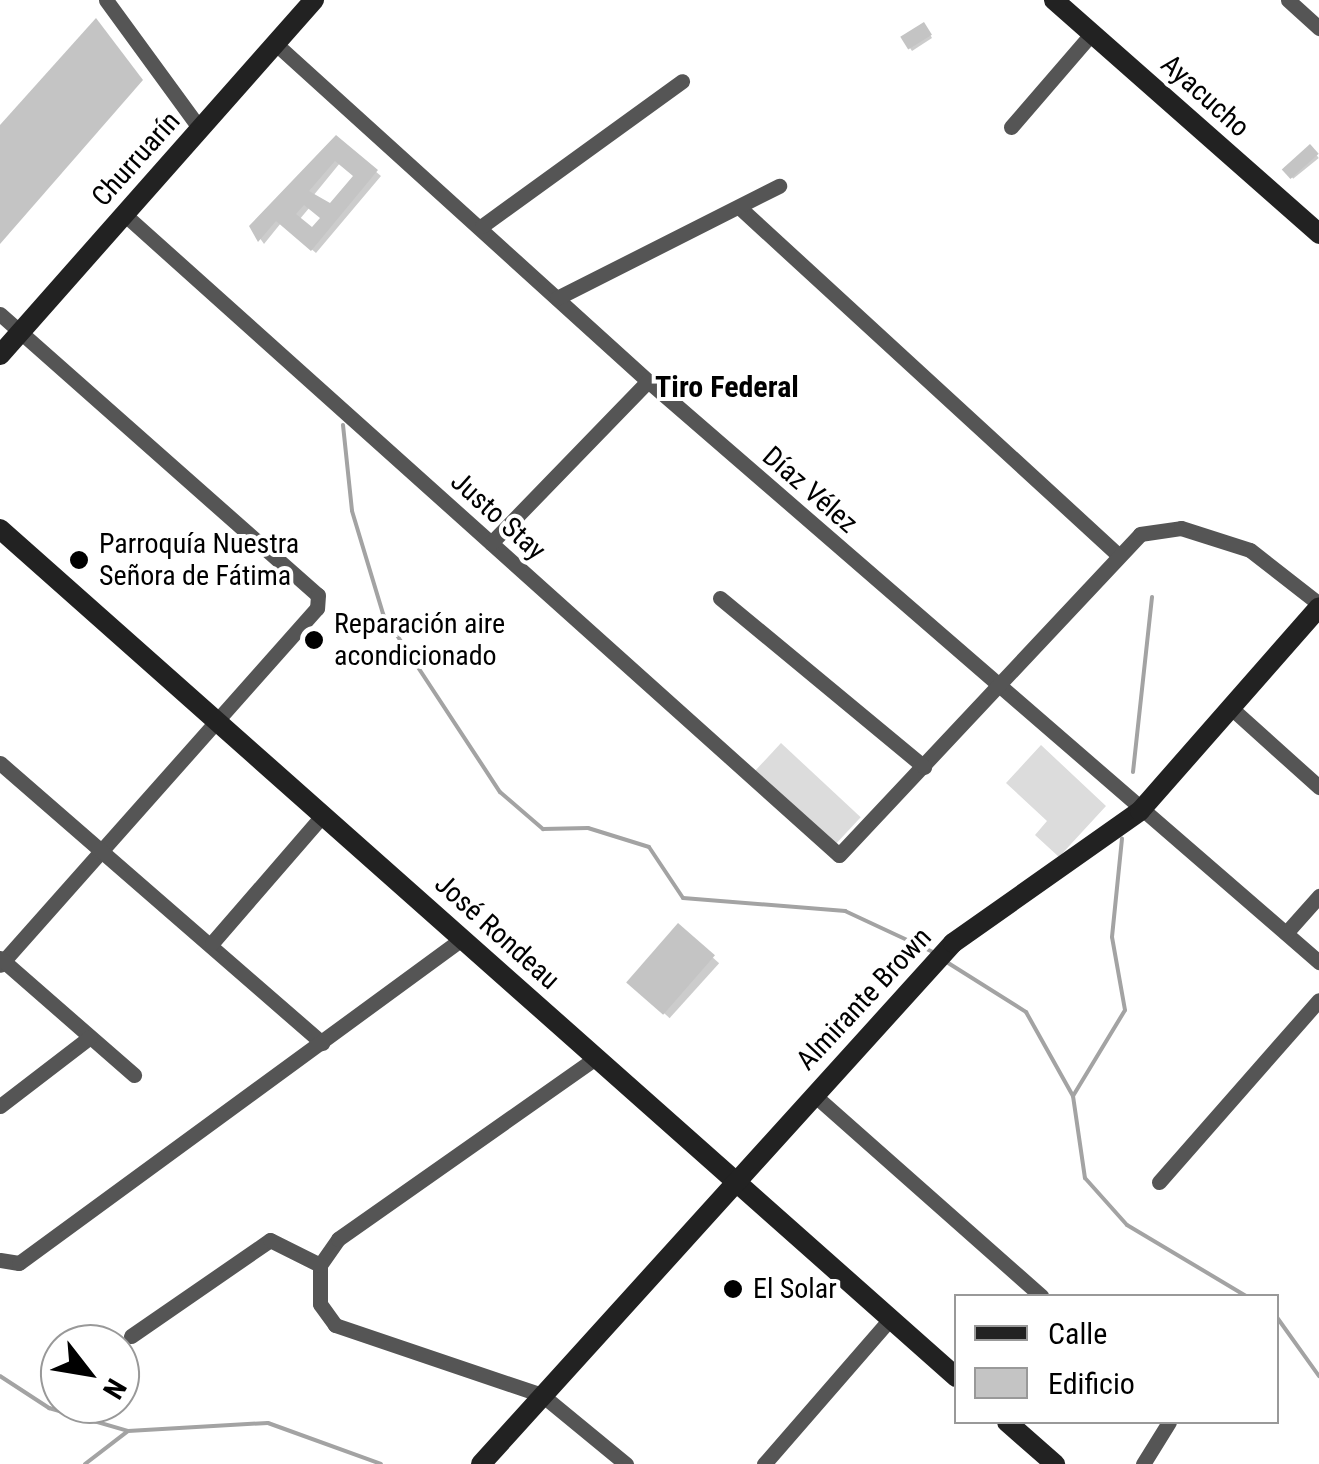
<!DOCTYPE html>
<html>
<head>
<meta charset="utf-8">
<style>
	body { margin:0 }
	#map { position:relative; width:1319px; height:1464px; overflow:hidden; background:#fff; font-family:"Roboto Condensed",sans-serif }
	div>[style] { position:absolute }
	.green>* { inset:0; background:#dcdcdc; transform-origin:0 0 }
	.shadow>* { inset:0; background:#0003; transform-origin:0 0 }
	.stream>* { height:4px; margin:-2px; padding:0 2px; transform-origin:2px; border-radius:2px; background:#a3a3a3 }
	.building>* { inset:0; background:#c4c4c4; transform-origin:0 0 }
	.street>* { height:15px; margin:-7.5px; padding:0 7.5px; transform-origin:7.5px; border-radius:7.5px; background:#555 }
	.secondary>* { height:20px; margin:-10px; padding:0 10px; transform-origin:10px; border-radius:10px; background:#222 }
	.dots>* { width:28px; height:28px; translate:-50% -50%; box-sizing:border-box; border:5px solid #fff; border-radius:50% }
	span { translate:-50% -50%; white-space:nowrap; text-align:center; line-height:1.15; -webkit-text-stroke:8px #fff; paint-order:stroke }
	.street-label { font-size:28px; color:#000 }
	.poi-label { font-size:28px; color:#000 }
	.left { translate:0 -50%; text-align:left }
	.neighbourhood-label { font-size:30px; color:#000; font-weight:700 }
	.legend { position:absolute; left:954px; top:1294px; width:325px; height:130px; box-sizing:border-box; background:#fff; border:2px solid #999; margin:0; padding:12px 18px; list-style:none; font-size:30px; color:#000 }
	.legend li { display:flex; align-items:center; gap:20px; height:50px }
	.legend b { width:50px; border:2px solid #999 }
	.north { position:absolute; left:40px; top:1324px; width:100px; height:100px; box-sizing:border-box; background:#fff; border:2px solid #999; border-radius:50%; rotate:121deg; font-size:28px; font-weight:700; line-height:40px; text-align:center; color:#000 }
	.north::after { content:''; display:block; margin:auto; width:35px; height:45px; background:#000; clip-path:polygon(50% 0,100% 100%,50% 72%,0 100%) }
</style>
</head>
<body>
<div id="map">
	<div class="green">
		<div style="left:781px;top:743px;width:109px;height:40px;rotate:43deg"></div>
		<div style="clip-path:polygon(1041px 745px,1106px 806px,1059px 857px,1035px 835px,1047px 821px,1006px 783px)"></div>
	</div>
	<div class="shadow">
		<div style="clip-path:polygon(926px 27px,932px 38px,912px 51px,910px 48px)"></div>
		<div style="clip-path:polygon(evenodd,337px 139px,381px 176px,316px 253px,281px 223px,264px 244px,252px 227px,337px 139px,340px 163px,356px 177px,331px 206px,313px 196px,340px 163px,337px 139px,310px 207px,323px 218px,313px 231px,299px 220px,310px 207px)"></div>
		<div style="left:1310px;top:147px;width:14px;height:33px;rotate:51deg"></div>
		<div style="left:679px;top:927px;width:54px;height:74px;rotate:42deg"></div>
	</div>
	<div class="stream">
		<div style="left:343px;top:425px;width:86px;rotate:84deg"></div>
		<div style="left:352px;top:511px;width:108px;rotate:73.2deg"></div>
		<div style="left:383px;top:614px;width:213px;rotate:56.7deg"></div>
		<div style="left:500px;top:792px;width:57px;rotate:40.7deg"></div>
		<div style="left:543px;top:829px;width:45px;rotate:-1.3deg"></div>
		<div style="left:588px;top:828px;width:64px;rotate:17.3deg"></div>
		<div style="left:649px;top:847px;width:61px;rotate:56.3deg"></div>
		<div style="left:683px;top:898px;width:163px;rotate:4.6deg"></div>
		<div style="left:845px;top:911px;width:97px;rotate:25deg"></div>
		<div style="left:1133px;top:772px;width:176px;rotate:-83.8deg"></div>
		<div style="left:945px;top:961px;width:96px;rotate:32.2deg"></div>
		<div style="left:1026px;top:1012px;width:96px;rotate:60.8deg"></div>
		<div style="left:1073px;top:1096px;width:83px;rotate:81.7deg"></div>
		<div style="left:1085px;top:1178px;width:63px;rotate:48.2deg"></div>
		<div style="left:1127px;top:1225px;width:139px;rotate:30.8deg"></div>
		<div style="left:1073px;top:1096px;width:100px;rotate:-58.8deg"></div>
		<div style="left:1125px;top:1010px;width:74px;rotate:-100.1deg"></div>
		<div style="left:1112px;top:937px;width:99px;rotate:-84.2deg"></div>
		<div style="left:1276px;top:1316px;width:74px;rotate:54.4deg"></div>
		<div style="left:0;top:1376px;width:59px;rotate:33.1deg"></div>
		<div style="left:49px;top:1408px;width:82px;rotate:16.2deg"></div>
		<div style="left:85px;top:1464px;width:54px;rotate:-37.5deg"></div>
		<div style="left:128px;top:1431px;width:140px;rotate:-3.3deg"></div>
		<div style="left:268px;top:1423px;width:120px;rotate:19.9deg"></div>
	</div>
	<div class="building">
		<div style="clip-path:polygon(96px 18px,143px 80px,0 244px,0 125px)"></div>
		<div style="left:924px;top:22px;width:15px;height:28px;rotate:58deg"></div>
		<div style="clip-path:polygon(evenodd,336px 135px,378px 170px,311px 251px,276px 221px,258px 242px,249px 226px,336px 135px,335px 161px,353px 176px,330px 203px,309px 191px,335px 161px,336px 135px,304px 205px,320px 218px,312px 227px,296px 214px,304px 205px)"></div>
		<div style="left:1310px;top:144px;width:13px;height:38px;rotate:48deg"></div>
		<div style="left:678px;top:923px;width:49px;height:79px;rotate:41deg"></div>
	</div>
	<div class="street">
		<div style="left:106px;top:0;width:160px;rotate:53.9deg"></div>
		<div style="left:1288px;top:0;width:42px;rotate:42.1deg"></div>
		<div style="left:277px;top:45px;width:501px;rotate:42.17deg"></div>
		<div style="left:648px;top:381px;width:888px;rotate:40.89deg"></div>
		<div style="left:1011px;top:127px;width:124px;rotate:-49.2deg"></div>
		<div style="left:739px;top:207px;width:512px;rotate:42.54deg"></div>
		<div style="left:124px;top:214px;width:960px;rotate:41.88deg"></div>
		<div style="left:839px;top:855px;width:440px;rotate:-46.8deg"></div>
		<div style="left:1140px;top:534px;width:41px;rotate:-8.3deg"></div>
		<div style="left:1181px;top:528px;width:72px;rotate:17.7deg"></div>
		<div style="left:1250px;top:550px;width:88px;rotate:38deg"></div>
		<div style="left:482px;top:226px;width:247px;rotate:-35.9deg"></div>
		<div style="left:557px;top:298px;width:249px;rotate:-26.8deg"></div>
		<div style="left:0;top:314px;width:424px;rotate:41.5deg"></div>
		<div style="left:318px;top:595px;width:13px;rotate:94deg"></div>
		<div style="left:317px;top:608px;width:477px;rotate:131.6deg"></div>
		<div style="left:491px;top:543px;width:226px;rotate:-45.9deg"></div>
		<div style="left:720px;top:598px;width:265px;rotate:39.6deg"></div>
		<div style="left:1230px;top:707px;width:120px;rotate:42deg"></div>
		<div style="left:0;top:763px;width:427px;rotate:41deg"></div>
		<div style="left:1286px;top:933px;width:50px;rotate:-48.3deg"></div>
		<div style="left:212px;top:943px;width:169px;rotate:-49.1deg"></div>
		<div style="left:0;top:958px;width:178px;rotate:41.1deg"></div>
		<div style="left:813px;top:1094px;width:305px;rotate:41.5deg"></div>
		<div style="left:0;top:1106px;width:113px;rotate:-37.5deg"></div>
		<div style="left:1159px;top:1182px;width:242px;rotate:-48.7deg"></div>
		<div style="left:0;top:1260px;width:19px;rotate:9deg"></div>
		<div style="left:19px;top:1263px;width:550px;rotate:-36.2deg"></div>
		<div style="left:320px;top:1265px;width:39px;rotate:90deg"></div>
		<div style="left:320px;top:1304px;width:26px;rotate:54deg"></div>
		<div style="left:335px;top:1325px;width:219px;rotate:18.7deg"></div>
		<div style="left:542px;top:1395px;width:109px;rotate:39.4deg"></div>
		<div style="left:320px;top:1265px;width:32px;rotate:-55deg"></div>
		<div style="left:338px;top:1239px;width:315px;rotate:-35.1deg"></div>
		<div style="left:131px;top:1336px;width:169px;rotate:-34.6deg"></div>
		<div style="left:270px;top:1240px;width:56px;rotate:26.6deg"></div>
		<div style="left:764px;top:1464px;width:192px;rotate:-49deg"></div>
		<div style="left:1143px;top:1464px;width:49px;rotate:-58.2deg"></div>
	</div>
	<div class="secondary">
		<div style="left:1054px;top:0;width:354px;rotate:41.4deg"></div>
		<div style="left:0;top:355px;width:474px;rotate:-48.5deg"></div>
		<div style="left:0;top:529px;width:1278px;rotate:41.57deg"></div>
		<div style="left:1007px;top:1422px;width:64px;rotate:41.2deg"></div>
		<div style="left:481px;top:1464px;width:703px;rotate:-47.82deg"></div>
		<div style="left:953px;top:943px;width:229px;rotate:-35.2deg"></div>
		<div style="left:1140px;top:811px;width:271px;rotate:-48.7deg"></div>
	</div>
	<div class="dots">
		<div style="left:79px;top:560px;background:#000"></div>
		<div style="left:314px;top:640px;background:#000"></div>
		<div style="left:733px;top:1289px;background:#000"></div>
	</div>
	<div class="street-label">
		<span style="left:1205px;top:96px;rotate:42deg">Ayacucho</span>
		<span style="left:136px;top:159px;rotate:-48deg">Churruarín</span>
		<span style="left:810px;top:490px;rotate:41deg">Díaz Vélez</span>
		<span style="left:498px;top:516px;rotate:42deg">Justo Stay</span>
		<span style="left:497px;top:932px;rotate:42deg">José Rondeau</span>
		<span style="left:864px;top:999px;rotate:-47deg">Almirante Brown</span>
	</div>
	<div class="poi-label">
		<span class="left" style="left:99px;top:560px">Parroquía Nuestra<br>Señora de Fátima</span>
		<span class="left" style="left:334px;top:640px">Reparación aire<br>acondicionado</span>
		<span class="left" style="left:753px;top:1289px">El Solar</span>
	</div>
	<div class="neighbourhood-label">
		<span style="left:727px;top:387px">Tiro Federal</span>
	</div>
	<ul class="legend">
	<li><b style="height:12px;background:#222"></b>Calle</li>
	<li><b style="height:28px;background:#c4c4c4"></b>Edificio</li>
	</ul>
	<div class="north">N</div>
</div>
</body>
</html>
